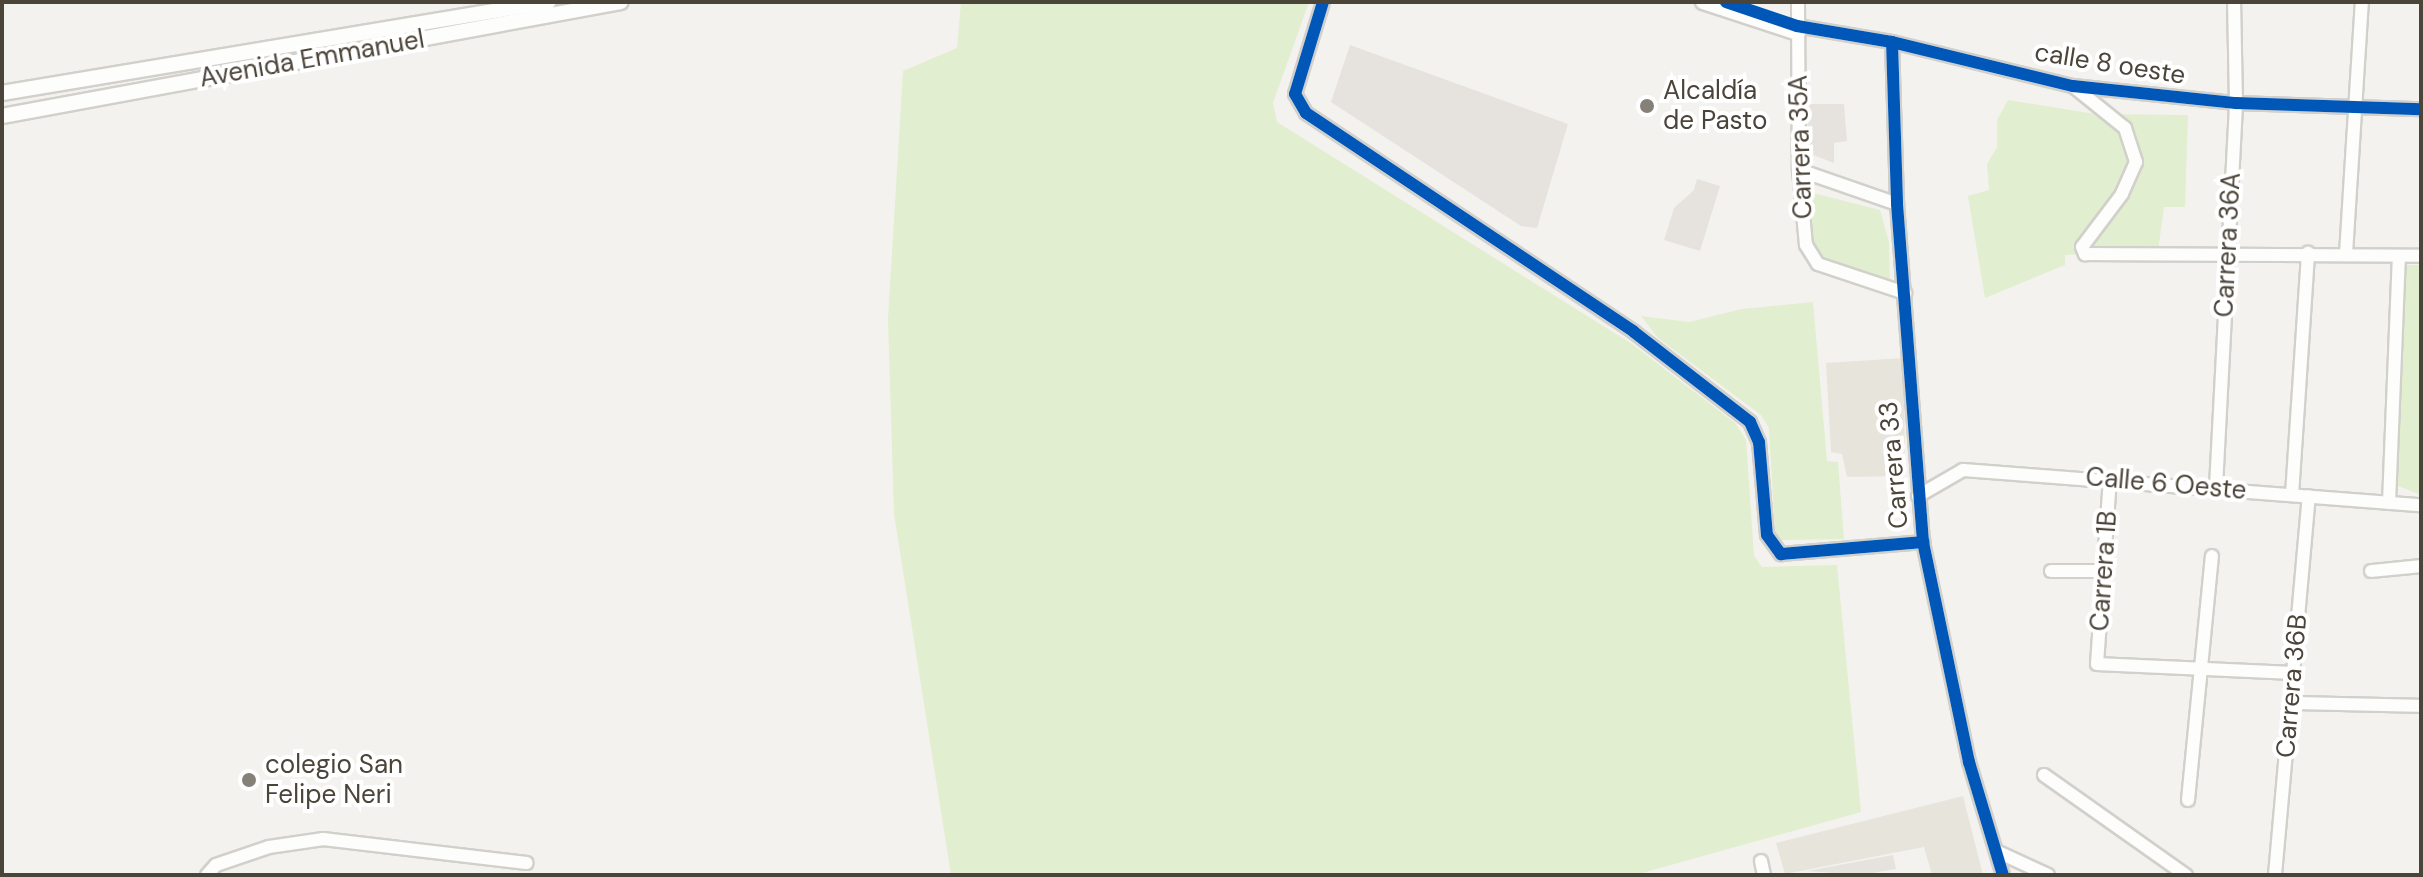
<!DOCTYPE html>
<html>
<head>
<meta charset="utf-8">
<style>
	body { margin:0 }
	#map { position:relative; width:2423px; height:877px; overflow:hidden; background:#f4f2ee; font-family:"DM Sans",sans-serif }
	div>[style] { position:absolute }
	.residential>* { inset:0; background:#e7e4dc }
	.green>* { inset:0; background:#e1eecf }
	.parking>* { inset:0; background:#e6e3df }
	.roads { filter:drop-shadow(2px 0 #d2d0cb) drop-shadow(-2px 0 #d2d0cb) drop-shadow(0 2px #d2d0cb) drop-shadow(0 -2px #d2d0cb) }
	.minor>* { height:12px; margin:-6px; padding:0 6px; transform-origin:6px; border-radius:6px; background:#fdfdfc }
	.tertiary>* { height:14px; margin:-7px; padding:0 7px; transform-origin:7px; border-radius:7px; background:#fdfdfc }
	.cycleway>* { height:12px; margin:-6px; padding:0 6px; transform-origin:6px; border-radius:6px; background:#0057b8 }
	.dots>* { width:22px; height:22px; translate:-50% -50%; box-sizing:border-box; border:4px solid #fff; border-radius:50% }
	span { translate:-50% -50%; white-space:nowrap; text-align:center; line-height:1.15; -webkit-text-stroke:8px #fff; paint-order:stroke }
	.street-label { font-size:26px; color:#4b4439 }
	.poi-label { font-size:26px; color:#4b4439 }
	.left { translate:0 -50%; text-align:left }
	.frame { position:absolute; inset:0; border:4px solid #4b4439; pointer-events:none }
</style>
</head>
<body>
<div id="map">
	<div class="residential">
		<div style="clip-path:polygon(1904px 358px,1905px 476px,1847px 477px,1842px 454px,1831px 452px,1826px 363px)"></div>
		<div style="clip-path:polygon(1963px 796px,1983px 875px,1932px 875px,1924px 847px,1785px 874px,1776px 843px)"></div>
	</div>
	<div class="green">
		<div style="clip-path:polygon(961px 2px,1309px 2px,1273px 103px,1277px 122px,1632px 344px,1735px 423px,1746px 440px,1754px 556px,1762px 567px,1837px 565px,1861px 812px,1635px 875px,951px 875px,894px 514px,888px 319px,903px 71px,957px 48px)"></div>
		<div style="clip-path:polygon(2008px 100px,2095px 114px,2188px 115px,2185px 207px,2164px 207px,2158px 251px,2065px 255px,2065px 265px,1985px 298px,1968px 196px,1989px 190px,1987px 164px,1997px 147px,1997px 120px)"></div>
		<div style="clip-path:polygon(1805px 191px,1880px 210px,1889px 242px,1890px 284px,1820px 263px,1809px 242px)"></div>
		<div style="clip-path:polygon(2405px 265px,2421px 265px,2421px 495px,2393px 484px)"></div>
		<div style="clip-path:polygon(1813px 302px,1827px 461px,1838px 462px,1844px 539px,1781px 540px,1775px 532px,1769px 428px,1761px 415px,1658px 338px,1641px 316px,1689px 322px,1742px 309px)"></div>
	</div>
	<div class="parking">
		<div style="clip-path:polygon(1350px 45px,1568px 124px,1537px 228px,1521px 226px,1331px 102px)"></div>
		<div style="clip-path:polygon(1807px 104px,1844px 104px,1847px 141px,1834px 143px,1834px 163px,1808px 153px)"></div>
		<div style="clip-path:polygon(1697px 179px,1720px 186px,1700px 251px,1664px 240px,1674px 208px,1694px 190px)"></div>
		<div style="clip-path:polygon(1893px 855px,1896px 869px,1860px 875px,1807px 871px)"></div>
	</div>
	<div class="roads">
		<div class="minor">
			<div style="left:1323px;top:2px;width:96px;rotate:106.9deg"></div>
			<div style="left:1295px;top:94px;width:22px;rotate:60deg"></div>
			<div style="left:1306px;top:113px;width:394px;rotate:33.7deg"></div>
			<div style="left:1634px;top:332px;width:147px;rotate:37.8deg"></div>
			<div style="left:1750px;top:422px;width:22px;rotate:66deg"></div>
			<div style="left:1759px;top:442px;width:93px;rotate:85.1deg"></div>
			<div style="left:1767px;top:535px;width:24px;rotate:54deg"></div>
			<div style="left:1781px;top:554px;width:143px;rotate:-4.8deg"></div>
			<div style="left:1798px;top:2px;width:168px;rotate:89.7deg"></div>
			<div style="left:1799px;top:170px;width:75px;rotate:84.7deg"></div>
			<div style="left:1806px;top:245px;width:22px;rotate:58deg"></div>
			<div style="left:1818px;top:264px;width:92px;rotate:18.4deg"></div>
			<div style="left:1797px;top:26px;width:96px;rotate:9.6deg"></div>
			<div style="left:1892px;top:42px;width:186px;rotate:13.7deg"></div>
			<div style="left:2073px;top:86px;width:164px;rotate:6deg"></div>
			<div style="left:2236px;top:103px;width:185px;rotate:1.9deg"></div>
			<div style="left:1892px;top:42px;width:162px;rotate:88.2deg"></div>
			<div style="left:1897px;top:204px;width:339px;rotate:85.6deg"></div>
			<div style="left:1923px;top:542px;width:225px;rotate:78.2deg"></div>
			<div style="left:1969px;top:762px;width:118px;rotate:73.3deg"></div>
			<div style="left:2073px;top:86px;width:67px;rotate:38.9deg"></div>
			<div style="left:2125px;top:128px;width:36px;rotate:72deg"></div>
			<div style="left:2136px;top:162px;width:35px;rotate:114deg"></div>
			<div style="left:2122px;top:194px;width:66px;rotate:127deg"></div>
			<div style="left:2082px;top:247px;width:8px;rotate:67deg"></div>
			<div style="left:2085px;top:254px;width:336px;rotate:0.3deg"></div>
			<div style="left:1799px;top:170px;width:104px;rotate:19.1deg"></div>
			<div style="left:2346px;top:254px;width:253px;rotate:-86.4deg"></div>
			<div style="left:2110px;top:478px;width:186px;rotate:94deg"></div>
			<div style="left:2097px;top:664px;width:196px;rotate:2.6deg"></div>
			<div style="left:2216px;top:487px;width:385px;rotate:-87deg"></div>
			<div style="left:2236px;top:103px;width:101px;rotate:-91.1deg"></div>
			<div style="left:2292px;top:495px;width:243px;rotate:-86.2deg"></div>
			<div style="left:1918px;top:496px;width:52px;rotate:-30deg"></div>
			<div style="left:1963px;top:470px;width:459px;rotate:4.4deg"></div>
			<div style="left:2389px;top:503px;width:247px;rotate:-87.7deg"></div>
			<div style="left:2051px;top:571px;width:53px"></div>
			<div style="left:2371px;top:571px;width:50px;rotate:-5.7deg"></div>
			<div style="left:2291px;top:703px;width:130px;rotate:1.3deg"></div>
			<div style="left:2044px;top:775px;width:174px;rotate:35.2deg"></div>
			<div style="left:2188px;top:800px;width:245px;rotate:-84.4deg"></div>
			<div style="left:1998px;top:852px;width:55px;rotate:24.7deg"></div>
			<div style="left:1761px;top:861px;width:14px;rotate:78deg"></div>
			<div style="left:207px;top:875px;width:13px;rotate:-48deg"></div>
			<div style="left:216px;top:865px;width:56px;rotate:-18.8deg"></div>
			<div style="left:269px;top:847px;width:55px;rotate:-8.4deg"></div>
			<div style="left:323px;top:839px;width:205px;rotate:6.7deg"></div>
			<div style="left:2275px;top:875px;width:380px;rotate:-84.9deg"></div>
		</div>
		<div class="tertiary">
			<div style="left:1703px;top:2px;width:100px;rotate:18.1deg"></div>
			<div style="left:2px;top:93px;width:554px;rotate:-9.46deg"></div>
			<div style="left:2px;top:116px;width:629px;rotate:-10.44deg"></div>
		</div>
	</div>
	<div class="cycleway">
		<div style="left:1323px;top:2px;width:96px;rotate:106.9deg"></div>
		<div style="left:1295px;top:94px;width:22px;rotate:60deg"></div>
		<div style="left:1306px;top:113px;width:394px;rotate:33.7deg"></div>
		<div style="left:1634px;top:332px;width:147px;rotate:37.8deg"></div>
		<div style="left:1750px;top:422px;width:22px;rotate:66deg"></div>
		<div style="left:1759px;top:442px;width:93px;rotate:85.1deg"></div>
		<div style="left:1767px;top:535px;width:24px;rotate:54deg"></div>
		<div style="left:1781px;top:554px;width:143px;rotate:-4.8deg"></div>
		<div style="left:1726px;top:2px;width:75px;rotate:18.7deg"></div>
		<div style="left:1797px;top:26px;width:96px;rotate:9.6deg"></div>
		<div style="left:1892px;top:42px;width:186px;rotate:13.7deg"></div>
		<div style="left:2073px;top:86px;width:164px;rotate:6deg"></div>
		<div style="left:2236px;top:103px;width:185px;rotate:1.9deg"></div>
		<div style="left:1892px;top:42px;width:162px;rotate:88.2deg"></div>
		<div style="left:1897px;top:204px;width:339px;rotate:85.6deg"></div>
		<div style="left:1923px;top:542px;width:225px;rotate:78.2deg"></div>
		<div style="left:1969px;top:762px;width:118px;rotate:73.3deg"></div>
	</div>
	<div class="dots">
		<div style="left:1647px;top:106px;background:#868178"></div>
		<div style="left:249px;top:780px;background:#868178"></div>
	</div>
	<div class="street-label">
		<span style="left:312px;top:59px;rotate:-10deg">Avenida Emmanuel</span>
		<span style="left:2110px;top:64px;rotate:9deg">calle 8 oeste</span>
		<span style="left:1801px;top:147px;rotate:-92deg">Carrera 35A</span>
		<span style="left:2228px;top:245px;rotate:-87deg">Carrera 36A</span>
		<span style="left:1894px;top:465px;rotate:-95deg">Carrera 33</span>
		<span style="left:2166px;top:484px;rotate:5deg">Calle 6 Oeste</span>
		<span style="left:2104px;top:571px;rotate:-86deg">Carrera 1B</span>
		<span style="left:2292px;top:686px;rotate:-85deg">Carrera 36B</span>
	</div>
	<div class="poi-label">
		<span class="left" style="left:1663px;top:106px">Alcaldía<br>de Pasto</span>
		<span class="left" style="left:265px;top:780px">colegio San<br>Felipe Neri</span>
	</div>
	<div class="frame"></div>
</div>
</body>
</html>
